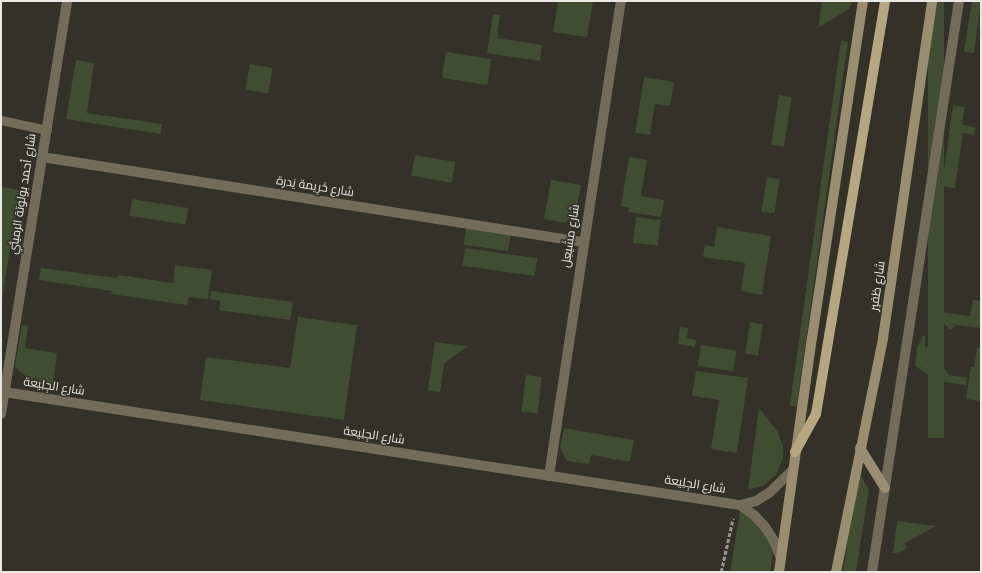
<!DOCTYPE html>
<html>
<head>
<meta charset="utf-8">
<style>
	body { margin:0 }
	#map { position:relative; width:982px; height:573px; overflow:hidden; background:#333128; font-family:Raleway,Cairo,sans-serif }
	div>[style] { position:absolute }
	.green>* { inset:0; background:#404d32; transform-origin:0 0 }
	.path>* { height:2.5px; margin-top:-1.25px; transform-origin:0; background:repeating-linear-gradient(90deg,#97958e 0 4px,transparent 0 6px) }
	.lane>* { height:9px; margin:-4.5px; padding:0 4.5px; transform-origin:4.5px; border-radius:4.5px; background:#746c5a }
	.street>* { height:10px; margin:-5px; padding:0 5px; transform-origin:5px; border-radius:5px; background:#746c5a }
	.secondary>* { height:10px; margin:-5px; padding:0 5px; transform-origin:5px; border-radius:5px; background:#9a8d70 }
	.primary>* { height:10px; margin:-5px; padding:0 5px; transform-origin:5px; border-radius:5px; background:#b7a681 }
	span { translate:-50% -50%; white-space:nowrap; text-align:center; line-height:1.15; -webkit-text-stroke:3px #333128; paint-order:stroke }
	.street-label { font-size:12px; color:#eae8e3 }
	.frame { position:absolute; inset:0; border:2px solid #eae8e3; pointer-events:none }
</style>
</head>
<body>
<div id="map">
	<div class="green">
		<div style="clip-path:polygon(558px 1px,593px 1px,587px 37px,553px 32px)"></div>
		<div style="clip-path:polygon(822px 1px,853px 1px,849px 9px,818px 28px)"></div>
		<div style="left:928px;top:1px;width:16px;height:437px"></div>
		<div style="clip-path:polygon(972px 1px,981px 1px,974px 53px,964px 52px)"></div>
		<div style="clip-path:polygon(493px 14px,500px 15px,497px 38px,542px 45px,540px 61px,487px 53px)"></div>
		<div style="left:841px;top:41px;width:7px;height:368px;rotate:8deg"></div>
		<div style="left:446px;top:52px;width:46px;height:26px;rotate:9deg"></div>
		<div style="clip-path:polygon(76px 60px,94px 63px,87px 113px,162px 124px,161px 134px,66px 119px)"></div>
		<div style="left:250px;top:64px;width:23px;height:26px;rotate:10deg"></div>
		<div style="clip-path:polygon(644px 77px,674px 82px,670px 106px,655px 104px,650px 135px,635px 133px)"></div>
		<div style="left:779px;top:95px;width:13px;height:50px;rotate:9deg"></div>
		<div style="clip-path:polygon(953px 105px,965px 107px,962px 125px,975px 127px,974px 135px,963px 133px,955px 188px,942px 186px)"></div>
		<div style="left:415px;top:155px;width:41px;height:21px;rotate:10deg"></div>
		<div style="clip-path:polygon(629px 157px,647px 160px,641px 196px,664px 200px,661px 217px,628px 212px,629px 208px,621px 206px)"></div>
		<div style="left:767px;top:177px;width:13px;height:35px;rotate:9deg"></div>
		<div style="clip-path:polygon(551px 180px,581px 185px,576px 212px,565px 223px,544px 219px)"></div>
		<div style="clip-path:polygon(1px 187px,19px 190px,1px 307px)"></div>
		<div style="left:132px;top:199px;width:57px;height:17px;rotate:9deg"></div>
		<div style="left:636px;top:217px;width:25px;height:26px;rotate:7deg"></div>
		<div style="clip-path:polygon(717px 227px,771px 236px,762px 295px,741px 291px,745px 263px,703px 257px,705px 245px,714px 247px)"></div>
		<div style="left:466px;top:228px;width:45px;height:17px;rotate:8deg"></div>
		<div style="left:465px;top:248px;width:73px;height:18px;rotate:8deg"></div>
		<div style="clip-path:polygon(175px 265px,212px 270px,208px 299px,189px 297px,187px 305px,111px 294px,112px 291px,39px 280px,41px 268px,117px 278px,118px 275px,173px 283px)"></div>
		<div style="clip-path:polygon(211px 291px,293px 302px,290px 320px,219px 310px,220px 301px,210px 299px)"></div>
		<div style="clip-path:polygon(973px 300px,981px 301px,981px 328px,957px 325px,950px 330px,943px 322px,928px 333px,931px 311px,970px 316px)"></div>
		<div style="clip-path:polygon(298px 317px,357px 325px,344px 420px,200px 400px,206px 357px,290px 368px)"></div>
		<div style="left:750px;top:322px;width:13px;height:32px;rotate:9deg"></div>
		<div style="clip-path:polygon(22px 325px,28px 326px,25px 348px,57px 353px,53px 384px,33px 381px,20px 372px,15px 365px)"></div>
		<div style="clip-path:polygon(680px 327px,688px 328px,687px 338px,696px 340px,695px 347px,678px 344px)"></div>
		<div style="clip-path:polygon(933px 333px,938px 340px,930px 346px,936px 355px,927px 361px,937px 375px,945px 369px,949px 375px,967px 378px,966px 385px,938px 381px,915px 366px,917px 348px,923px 336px,925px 336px,925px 348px,931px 344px)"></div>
		<div style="clip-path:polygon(435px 342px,467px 346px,444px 364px,440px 392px,428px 390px)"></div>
		<div style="left:701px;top:345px;width:36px;height:21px;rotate:9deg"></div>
		<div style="clip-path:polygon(977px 348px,981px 348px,981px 401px,966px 399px,971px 367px,974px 367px)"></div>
		<div style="clip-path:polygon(696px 371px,748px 378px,737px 453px,711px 449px,719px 400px,692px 396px)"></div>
		<div style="left:526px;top:375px;width:16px;height:37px;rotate:7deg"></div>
		<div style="clip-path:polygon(759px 408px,778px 432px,783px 446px,783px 459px,776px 475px,763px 486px,748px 489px)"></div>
		<div style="clip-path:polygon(564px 428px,634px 440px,630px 462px,591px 455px,589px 464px,567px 461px,560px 448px)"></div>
		<div style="clip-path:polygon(858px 471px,869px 490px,856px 572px,843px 572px)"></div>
		<div style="clip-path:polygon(740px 512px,758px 515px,774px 543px,770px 572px,730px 572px)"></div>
		<div style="clip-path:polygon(897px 521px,936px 526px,905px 543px,907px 548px,897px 553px,893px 553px)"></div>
	</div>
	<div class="path">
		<div style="left:721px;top:572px;width:55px;rotate:-77.5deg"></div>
	</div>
	<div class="lane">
		<div style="left:1px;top:120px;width:47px;rotate:12.3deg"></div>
	</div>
	<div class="street">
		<div style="left:42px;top:157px;width:548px;rotate:8.93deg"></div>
		<div style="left:4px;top:392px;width:745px;rotate:8.73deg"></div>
		<div style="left:740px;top:505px;width:16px;rotate:-14deg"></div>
		<div style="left:756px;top:501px;width:15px;rotate:-32deg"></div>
		<div style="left:769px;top:493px;width:32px;rotate:-44deg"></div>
		<div style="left:1px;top:414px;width:418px;rotate:-80.9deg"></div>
		<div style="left:549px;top:476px;width:480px;rotate:-81.4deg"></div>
		<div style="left:740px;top:505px;width:17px;rotate:36deg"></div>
		<div style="left:754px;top:515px;width:16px;rotate:47deg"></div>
		<div style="left:765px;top:527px;width:17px;rotate:57deg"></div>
		<div style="left:774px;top:541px;width:16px;rotate:68deg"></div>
		<div style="left:872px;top:572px;width:578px;rotate:-81.34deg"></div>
	</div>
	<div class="secondary">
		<div style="left:860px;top:448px;width:47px;rotate:58deg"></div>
		<div style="left:779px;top:572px;width:236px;rotate:-82deg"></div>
		<div style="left:812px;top:338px;width:341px;rotate:-81.4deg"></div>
		<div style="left:836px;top:572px;width:239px;rotate:-78.6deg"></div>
		<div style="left:883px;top:338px;width:341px;rotate:-81.7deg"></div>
	</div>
	<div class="primary">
		<div style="left:795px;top:452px;width:43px;rotate:-61.1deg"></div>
		<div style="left:816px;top:414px;width:419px;rotate:-80.5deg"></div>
	</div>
	<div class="street-label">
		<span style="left:315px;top:187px;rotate:9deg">شارع خَرِيمة يَدرة</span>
		<span style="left:23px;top:194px;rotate:-81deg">شارع أحمد بولوتة الرميثي</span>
		<span style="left:571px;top:236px;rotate:-81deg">شارع مشَيعِل</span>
		<span style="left:878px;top:286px;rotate:-82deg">شارع ظفير</span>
		<span style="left:54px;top:387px;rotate:9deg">شارع الجِلِيعة</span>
		<span style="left:374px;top:436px;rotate:9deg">شارع الجِلِيعة</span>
		<span style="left:695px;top:485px;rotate:9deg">شارع الجِلِيعة</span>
	</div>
	<div class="frame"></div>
</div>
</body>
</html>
